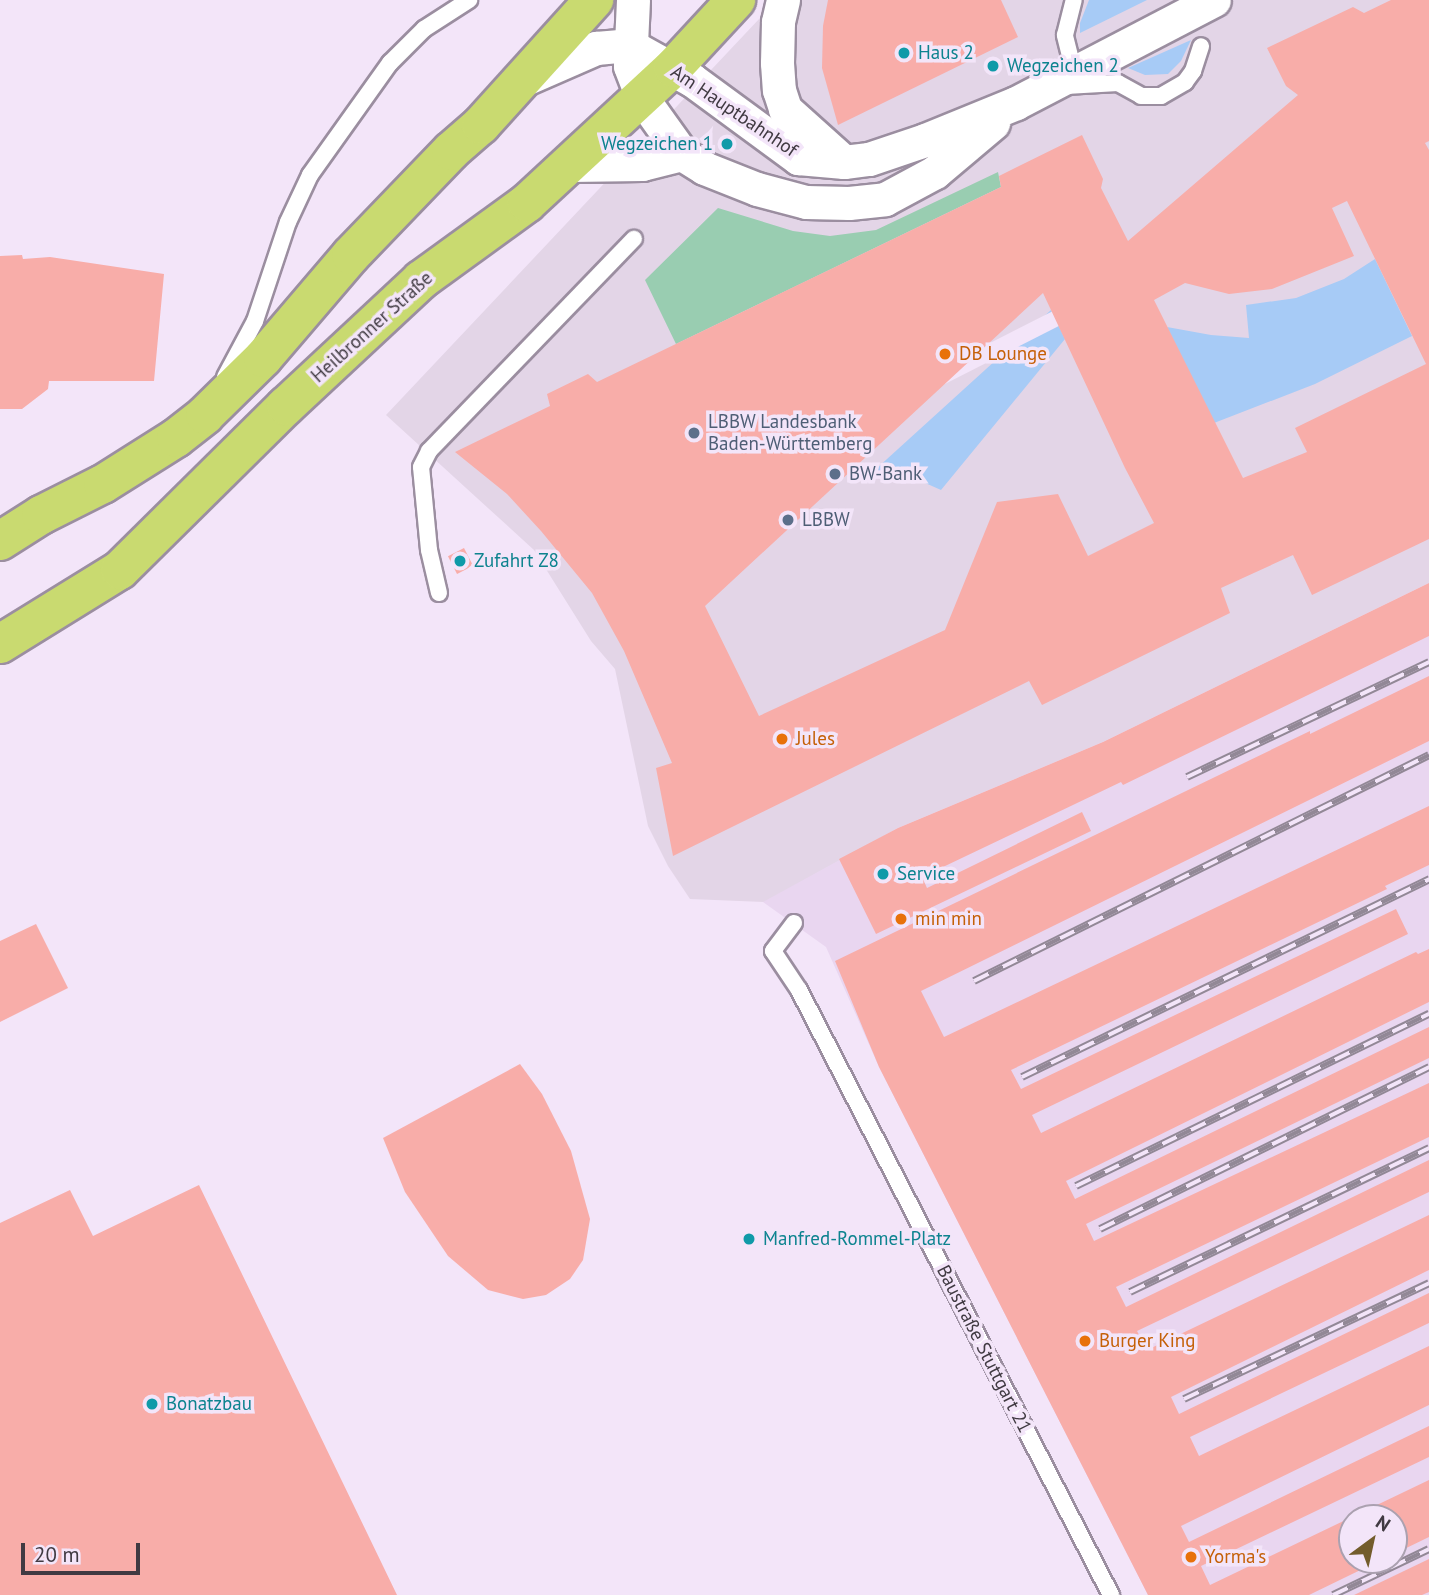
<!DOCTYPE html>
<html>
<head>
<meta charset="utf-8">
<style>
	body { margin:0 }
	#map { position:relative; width:1429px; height:1595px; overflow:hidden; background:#f3e5f9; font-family:"PT Sans",sans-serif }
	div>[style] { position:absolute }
	.commercial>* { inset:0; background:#e3d5e7 }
	.built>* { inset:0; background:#e9d6f0 }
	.green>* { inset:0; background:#99cdb1 }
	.water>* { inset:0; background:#a7cbf6 }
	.pier>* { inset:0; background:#f3e5f9; transform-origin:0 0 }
	.building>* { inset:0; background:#f8ada9; transform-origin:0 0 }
	.roads { filter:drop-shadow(2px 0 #9b8ea0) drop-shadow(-2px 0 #9b8ea0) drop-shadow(0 2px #9b8ea0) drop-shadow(0 -2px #9b8ea0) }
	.service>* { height:16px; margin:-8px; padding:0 8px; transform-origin:8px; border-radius:8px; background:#fff }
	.minor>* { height:33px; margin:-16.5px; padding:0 16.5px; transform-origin:16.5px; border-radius:16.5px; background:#fff }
	.primary>* { height:38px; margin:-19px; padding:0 19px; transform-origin:19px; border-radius:19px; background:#c9da70 }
	.rail>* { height:8px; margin-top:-4px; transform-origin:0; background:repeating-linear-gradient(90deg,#f3e5f9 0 16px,#928896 0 32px); box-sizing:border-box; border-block:2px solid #928896 }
	.dots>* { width:19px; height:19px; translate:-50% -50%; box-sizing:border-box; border:4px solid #f3e5f9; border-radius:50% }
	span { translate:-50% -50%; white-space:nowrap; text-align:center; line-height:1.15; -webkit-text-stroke:7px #f3e5f9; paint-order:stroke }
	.culture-label { font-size:19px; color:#0d838f }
	.left { translate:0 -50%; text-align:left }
	.right { translate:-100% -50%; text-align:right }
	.street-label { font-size:19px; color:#403a42 }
	.food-label { font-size:19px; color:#c56008 }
	.service-label { font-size:19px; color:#4e5e75 }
	.north { position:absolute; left:1338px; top:1504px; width:70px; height:70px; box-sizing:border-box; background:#f3e5f9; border:2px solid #aba1b0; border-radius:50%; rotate:33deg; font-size:19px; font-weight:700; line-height:28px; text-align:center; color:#403a42 }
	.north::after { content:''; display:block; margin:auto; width:24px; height:32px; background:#735c2c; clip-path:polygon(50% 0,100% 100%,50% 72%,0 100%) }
	.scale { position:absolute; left:21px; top:1543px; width:119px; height:32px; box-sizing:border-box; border:4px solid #403a42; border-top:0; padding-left:9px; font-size:21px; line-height:24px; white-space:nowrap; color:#403a42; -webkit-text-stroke:5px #f3e5f9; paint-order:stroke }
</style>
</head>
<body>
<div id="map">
	<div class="commercial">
		<div style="clip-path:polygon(777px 0,1429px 0,1429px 583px,1103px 742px,898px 828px,765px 902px,690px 899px,668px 866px,648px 826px,615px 669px,591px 641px,534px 550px,386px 415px)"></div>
	</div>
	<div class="built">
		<div style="clip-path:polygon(evenodd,1429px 583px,1429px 1595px,1148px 1595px,879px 1067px,826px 947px,763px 902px,898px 828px,1103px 742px,1429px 583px,1352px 1518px,1394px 1518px,1394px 1560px,1352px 1560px,1352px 1518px)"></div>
	</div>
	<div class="green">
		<div style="clip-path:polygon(998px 172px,1001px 187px,676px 344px,645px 280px,718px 208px,793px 231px,830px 236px,876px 230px)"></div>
	</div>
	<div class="water">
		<div style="clip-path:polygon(1089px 0,1147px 0,1080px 33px,1080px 23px)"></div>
		<div style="clip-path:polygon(1191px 40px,1181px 61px,1168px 74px,1145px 75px,1128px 68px)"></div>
		<div style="clip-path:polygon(1375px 259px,1412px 336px,1315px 384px,1214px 423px,1167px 327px,1211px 335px,1249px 338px,1246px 305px,1296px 298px,1344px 279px)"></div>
		<div style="clip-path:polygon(1051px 310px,1065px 339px,941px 490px,914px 478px,884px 475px,876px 469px)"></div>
	</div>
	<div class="pier">
		<div style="left:1055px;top:310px;width:16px;height:222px;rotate:63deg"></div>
	</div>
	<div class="building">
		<div style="clip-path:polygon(828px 0,1001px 0,1018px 37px,838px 125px,822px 68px,823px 26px)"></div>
		<div style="clip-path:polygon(evenodd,1391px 0,1429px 0,1429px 141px,1425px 143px,1429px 150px,1429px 539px,1312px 595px,1293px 555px,1221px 588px,1230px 613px,1042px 705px,1029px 681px,673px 856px,656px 768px,672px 763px,624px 651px,592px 593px,541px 531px,507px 494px,455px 452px,550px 406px,547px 394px,588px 374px,597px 382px,1001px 187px,999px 176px,1082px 135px,1103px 179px,1101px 188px,1128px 241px,1298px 95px,1286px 86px,1267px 48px,1353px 7px,1364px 13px,1391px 0,1347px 201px,1426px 364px,1295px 428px,1307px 452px,1243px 478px,1154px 300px,1185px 283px,1229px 294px,1272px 289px,1354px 256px,1332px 208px,1347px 201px,1391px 0,1043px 293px,1125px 468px,1154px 523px,1088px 556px,1058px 494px,997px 502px,945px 630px,759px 716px,705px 606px,1043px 293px)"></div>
		<div style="clip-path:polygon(22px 255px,23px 259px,50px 257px,164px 274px,154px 381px,49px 381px,48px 389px,22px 409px,0 409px,0 256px)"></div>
		<div style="left:464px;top:548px;width:20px;height:18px;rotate:63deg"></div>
		<div style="clip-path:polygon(1429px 583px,1429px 636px,1123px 785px,1121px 782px,922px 877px,927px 888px,1082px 812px,1091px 831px,876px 934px,839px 859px,898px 828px,1103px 742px)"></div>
		<div style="clip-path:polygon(1429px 676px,1429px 741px,921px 991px,944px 1037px,1429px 806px,1429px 865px,1385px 886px,1387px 889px,1011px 1070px,1021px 1089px,1396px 909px,1408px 934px,1032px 1115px,1041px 1133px,1416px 952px,1418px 954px,1429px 949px,1429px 1002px,1066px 1181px,1075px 1199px,1429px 1027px,1429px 1058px,1086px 1224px,1094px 1241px,1429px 1083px,1429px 1137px,1116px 1287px,1126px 1307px,1429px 1160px,1429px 1192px,1137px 1331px,1147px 1350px,1429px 1215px,1429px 1270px,1171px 1397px,1179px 1414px,1429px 1293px,1429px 1323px,1190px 1437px,1199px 1456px,1429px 1346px,1429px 1405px,1181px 1526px,1189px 1542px,1429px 1426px,1429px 1457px,1201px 1566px,1210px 1585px,1429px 1480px,1429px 1537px,1394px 1554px,1394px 1518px,1352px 1518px,1352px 1560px,1381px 1560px,1309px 1595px,1148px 1595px,879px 1067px,835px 961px,1310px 731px,1310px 734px)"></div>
		<div style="clip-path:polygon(36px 924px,68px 988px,0 1022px,0 941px)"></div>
		<div style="clip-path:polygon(520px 1064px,542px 1094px,571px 1151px,590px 1219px,583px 1260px,570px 1279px,546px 1295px,523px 1299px,488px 1290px,448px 1256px,405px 1192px,383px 1138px)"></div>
		<div style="clip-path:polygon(199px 1185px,397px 1595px,0 1595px,0 1223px,70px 1190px,93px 1236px)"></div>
		<div style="clip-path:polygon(1429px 1559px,1429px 1592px,1422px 1595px,1354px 1595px)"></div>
	</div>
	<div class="roads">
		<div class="service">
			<div style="left:1074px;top:72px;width:38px;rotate:-104deg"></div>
			<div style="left:1065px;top:35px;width:36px;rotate:-76deg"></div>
			<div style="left:1066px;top:86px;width:52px;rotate:-3.3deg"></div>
			<div style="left:1118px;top:83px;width:26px;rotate:29deg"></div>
			<div style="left:1141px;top:96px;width:20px"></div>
			<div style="left:1161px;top:96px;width:28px;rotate:-30deg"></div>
			<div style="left:1185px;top:82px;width:14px;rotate:-54deg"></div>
			<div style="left:1193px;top:71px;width:26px;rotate:-72deg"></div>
			<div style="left:225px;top:377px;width:64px;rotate:-61.8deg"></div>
			<div style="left:255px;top:321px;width:104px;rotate:-71.6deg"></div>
			<div style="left:288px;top:222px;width:52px;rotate:-64.9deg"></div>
			<div style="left:310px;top:175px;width:138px;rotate:-54.5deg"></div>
			<div style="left:390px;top:63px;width:48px;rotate:-45deg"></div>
			<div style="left:424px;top:29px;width:54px;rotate:-32.8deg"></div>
			<div style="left:439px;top:593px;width:44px;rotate:-103.1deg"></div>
			<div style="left:429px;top:550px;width:83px;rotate:-95.5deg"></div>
			<div style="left:421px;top:467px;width:18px;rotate:-63deg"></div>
			<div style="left:429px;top:451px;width:295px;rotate:-46deg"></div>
			<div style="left:794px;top:923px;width:35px;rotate:127deg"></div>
			<div style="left:773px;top:951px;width:47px;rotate:56.3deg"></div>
			<div style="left:799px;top:990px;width:681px;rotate:62.72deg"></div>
		</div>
		<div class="minor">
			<div style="left:633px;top:0;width:66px;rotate:92.6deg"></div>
			<div style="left:630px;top:66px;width:34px;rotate:69deg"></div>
			<div style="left:642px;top:98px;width:69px;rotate:54.5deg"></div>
			<div style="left:783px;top:0;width:23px;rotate:103deg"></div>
			<div style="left:778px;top:22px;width:41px;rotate:91.4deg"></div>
			<div style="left:777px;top:63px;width:27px;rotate:86deg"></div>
			<div style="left:779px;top:90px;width:20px;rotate:72deg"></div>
			<div style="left:785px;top:109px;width:79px;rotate:41.9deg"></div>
			<div style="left:523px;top:80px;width:80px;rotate:-23.7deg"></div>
			<div style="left:596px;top:48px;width:33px;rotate:-5deg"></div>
			<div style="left:629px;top:45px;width:72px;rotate:29.1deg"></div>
			<div style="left:692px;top:80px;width:132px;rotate:36.3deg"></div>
			<div style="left:798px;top:158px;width:46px;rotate:5deg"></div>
			<div style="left:844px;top:162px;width:25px;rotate:-7deg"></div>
			<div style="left:869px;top:159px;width:59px;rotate:-18.7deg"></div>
			<div style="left:925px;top:140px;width:98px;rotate:-22.1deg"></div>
			<div style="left:1016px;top:103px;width:223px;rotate:-27.5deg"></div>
			<div style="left:570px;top:165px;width:72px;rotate:-0.8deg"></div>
			<div style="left:642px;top:164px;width:41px;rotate:-14deg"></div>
			<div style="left:682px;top:154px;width:26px;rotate:32deg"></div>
			<div style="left:704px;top:168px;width:57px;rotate:21.6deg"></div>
			<div style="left:757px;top:189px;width:51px;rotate:14.9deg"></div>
			<div style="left:806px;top:202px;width:43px;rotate:1.3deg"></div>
			<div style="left:849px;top:203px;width:36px;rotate:-6deg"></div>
			<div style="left:885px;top:199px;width:57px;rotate:-28.4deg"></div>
			<div style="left:935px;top:172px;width:76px;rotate:-40.2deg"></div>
		</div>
		<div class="primary">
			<div style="left:0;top:541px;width:49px;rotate:-32.4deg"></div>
			<div style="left:41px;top:515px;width:69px;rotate:-26.6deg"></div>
			<div style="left:103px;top:484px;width:86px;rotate:-32.2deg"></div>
			<div style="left:176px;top:438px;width:37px;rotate:-38deg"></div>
			<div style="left:205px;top:415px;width:81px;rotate:-44.5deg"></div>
			<div style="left:263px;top:358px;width:135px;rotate:-49.5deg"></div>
			<div style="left:351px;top:255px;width:144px;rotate:-46.1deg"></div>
			<div style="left:451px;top:151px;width:40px;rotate:-41deg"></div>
			<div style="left:481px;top:125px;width:169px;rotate:-47.9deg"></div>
			<div style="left:0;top:644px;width:141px;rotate:-31.7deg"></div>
			<div style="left:120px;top:570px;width:233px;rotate:-44.7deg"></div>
			<div style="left:286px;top:406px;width:185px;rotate:-43deg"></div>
			<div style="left:421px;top:280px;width:131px;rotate:-36deg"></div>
			<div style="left:527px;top:203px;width:199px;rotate:-42.8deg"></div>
			<div style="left:673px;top:68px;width:93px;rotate:-47.2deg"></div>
		</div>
	</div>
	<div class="rail">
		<div style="left:1187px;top:777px;width:268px;rotate:-25.4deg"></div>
		<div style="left:974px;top:981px;width:508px;rotate:-26.41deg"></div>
		<div style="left:1022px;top:1077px;width:453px;rotate:-25.9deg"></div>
		<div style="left:1076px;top:1186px;width:393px;rotate:-26deg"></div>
		<div style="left:1100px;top:1229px;width:367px;rotate:-26.2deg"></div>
		<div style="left:1130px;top:1292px;width:332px;rotate:-25.7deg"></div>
		<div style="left:1184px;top:1399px;width:271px;rotate:-25.3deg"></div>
		<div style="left:1333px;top:1595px;width:106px;rotate:-25.6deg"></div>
	</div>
	<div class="dots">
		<div style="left:904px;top:53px;background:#0f9aa8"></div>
		<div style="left:993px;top:66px;background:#0f9aa8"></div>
		<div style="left:727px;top:144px;background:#0f9aa8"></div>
		<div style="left:945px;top:354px;background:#e8710a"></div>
		<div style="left:694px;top:433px;background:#5c6f8a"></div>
		<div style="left:835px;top:474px;background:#5c6f8a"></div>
		<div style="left:788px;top:520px;background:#5c6f8a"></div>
		<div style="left:460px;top:561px;background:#0f9aa8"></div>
		<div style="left:782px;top:739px;background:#e8710a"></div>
		<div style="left:883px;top:874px;background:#0f9aa8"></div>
		<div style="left:901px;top:919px;background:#e8710a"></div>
		<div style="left:749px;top:1239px;background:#0f9aa8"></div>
		<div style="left:1085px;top:1341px;background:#e8710a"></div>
		<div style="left:152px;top:1404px;background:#0f9aa8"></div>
		<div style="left:1191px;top:1557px;background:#e8710a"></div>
	</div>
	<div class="culture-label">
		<span class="left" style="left:918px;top:53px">Haus 2</span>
		<span class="left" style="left:1007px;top:66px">Wegzeichen 2</span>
		<span class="right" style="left:713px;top:144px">Wegzeichen 1</span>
		<span class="left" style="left:474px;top:561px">Zufahrt Z8</span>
		<span class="left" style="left:897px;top:874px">Service</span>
		<span class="left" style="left:763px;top:1239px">Manfred-Rommel-Platz</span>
		<span class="left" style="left:166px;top:1404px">Bonatzbau</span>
	</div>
	<div class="street-label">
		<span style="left:734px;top:111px;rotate:34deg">Am Hauptbahnhof</span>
		<span style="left:372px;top:327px;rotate:-42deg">Heilbronner Straße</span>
		<span style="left:984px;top:1349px;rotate:63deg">Baustraße Stuttgart 21</span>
	</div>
	<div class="food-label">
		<span class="left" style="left:959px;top:354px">DB Lounge</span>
		<span class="left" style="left:796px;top:739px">Jules</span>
		<span class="left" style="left:915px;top:919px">min min</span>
		<span class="left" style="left:1099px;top:1341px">Burger King</span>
		<span class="left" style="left:1205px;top:1557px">Yorma's</span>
	</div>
	<div class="service-label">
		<span class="left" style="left:708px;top:433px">LBBW Landesbank<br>Baden-Württemberg</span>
		<span class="left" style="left:849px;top:474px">BW-Bank</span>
		<span class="left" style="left:802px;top:520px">LBBW</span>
	</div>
	<div class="north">N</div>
	<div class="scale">20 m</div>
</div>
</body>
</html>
